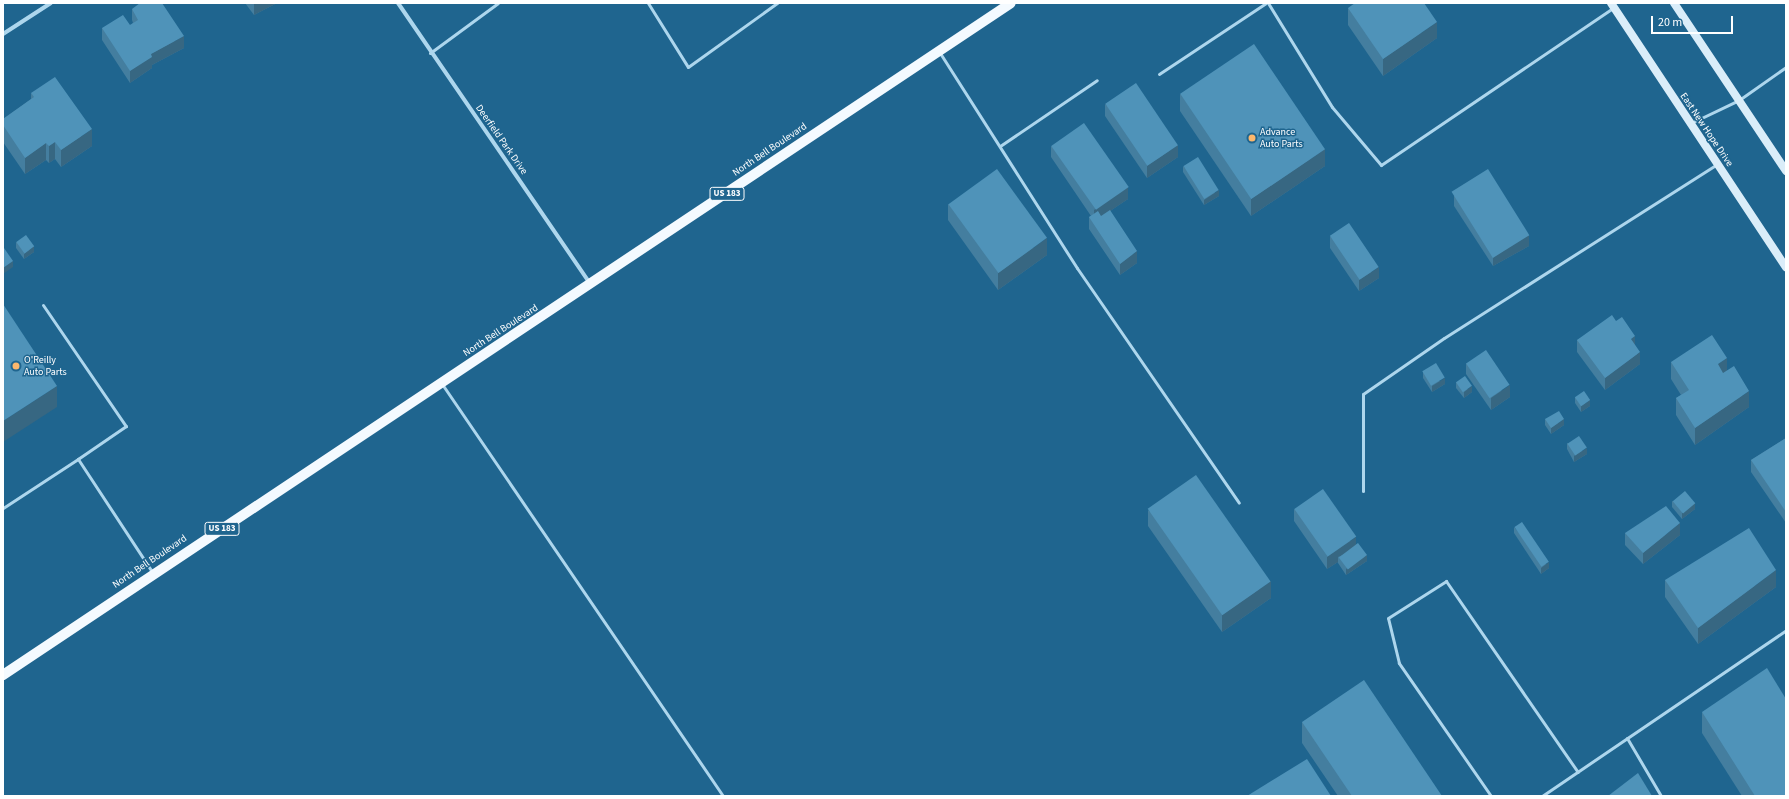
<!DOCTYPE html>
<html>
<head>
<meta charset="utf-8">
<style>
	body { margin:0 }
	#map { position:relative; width:1789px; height:799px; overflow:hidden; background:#1f658f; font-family:"Source Sans 3",sans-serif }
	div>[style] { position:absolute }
	.service>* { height:3px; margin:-1.5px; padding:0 1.5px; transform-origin:1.5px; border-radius:1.5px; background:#add6ed }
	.minor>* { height:4px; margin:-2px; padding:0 2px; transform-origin:2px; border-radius:2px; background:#add6ed }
	.secondary>* { height:8px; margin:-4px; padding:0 4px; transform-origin:4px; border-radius:4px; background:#daedf9 }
	.primary>* { height:10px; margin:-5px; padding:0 5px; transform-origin:5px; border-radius:5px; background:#f4faff }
	.wall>* { inset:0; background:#447e9f }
	.shaded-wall>* { inset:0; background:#376782 }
	.building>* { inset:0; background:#4f93b9; transform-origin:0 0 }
	.dots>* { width:11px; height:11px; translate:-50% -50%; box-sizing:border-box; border:2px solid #1f658f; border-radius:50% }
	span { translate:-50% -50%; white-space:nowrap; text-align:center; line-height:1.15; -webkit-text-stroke:3px #1f658f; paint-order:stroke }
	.shield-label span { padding:1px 3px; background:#1f658f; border:1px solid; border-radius:3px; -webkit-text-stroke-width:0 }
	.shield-label { font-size:9px; color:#fff; font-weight:700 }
	.street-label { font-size:10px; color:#fff }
	.poi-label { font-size:10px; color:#fff }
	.left { translate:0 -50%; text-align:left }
	.frame { position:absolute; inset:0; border:4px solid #fff; pointer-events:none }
	.scale { position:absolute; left:1651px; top:16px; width:82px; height:18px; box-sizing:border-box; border:2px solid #fff; border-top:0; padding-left:5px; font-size:12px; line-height:14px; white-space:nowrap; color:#fff; -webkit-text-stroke:3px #1f658f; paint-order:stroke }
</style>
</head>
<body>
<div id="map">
	<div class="service">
		<div style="left:648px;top:3px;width:75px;rotate:58deg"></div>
		<div style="left:688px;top:67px;width:110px;rotate:-35.7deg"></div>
		<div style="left:1268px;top:3px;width:122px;rotate:58.4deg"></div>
		<div style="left:1332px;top:107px;width:76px;rotate:49.8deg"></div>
		<div style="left:1381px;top:165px;width:280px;rotate:-34.1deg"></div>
		<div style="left:430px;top:53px;width:84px;rotate:-36.3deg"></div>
		<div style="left:940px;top:53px;width:255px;rotate:57.5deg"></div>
		<div style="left:1077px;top:268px;width:285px;rotate:55.4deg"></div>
		<div style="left:1159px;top:74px;width:128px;rotate:-33.6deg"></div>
		<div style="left:1691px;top:123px;width:53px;rotate:-25.6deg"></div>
		<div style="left:1739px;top:100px;width:57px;rotate:-35.1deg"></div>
		<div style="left:1000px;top:146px;width:117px;rotate:-34.2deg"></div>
		<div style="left:43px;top:305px;width:147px;rotate:55.6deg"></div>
		<div style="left:126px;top:426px;width:58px;rotate:145.5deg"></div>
		<div style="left:78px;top:459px;width:136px;rotate:56.7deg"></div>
		<div style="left:442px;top:384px;width:499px;rotate:55.7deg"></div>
		<div style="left:1363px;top:491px;width:97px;rotate:-90deg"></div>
		<div style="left:1363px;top:394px;width:98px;rotate:-34.7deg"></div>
		<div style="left:1444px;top:338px;width:324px;rotate:-32.5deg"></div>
		<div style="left:3px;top:508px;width:90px;rotate:-33.2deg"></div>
		<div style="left:1627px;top:738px;width:67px;rotate:59.6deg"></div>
		<div style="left:1491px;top:796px;width:162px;rotate:-124.7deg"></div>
		<div style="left:1399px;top:663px;width:46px;rotate:-103.7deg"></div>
		<div style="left:1388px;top:618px;width:69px;rotate:-32.5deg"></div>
		<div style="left:1446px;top:581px;width:232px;rotate:55.4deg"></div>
		<div style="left:1542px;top:796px;width:295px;rotate:-34.2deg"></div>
	</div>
	<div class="minor">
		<div style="left:398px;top:3px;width:340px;rotate:55.6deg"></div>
		<div style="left:3px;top:34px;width:57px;rotate:-32.9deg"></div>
	</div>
	<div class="secondary">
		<div style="left:1611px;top:3px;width:317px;rotate:56.5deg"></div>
		<div style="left:1674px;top:3px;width:202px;rotate:56.3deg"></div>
	</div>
	<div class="primary">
		<div style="left:3px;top:675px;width:1211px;rotate:-33.69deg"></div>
	</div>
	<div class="wall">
		<div style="clip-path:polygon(245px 3px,277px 3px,254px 15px)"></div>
		<div style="clip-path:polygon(1348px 8px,1437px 38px,1383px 76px,1348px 25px)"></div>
		<div style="clip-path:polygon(132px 9px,184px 48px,152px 65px,152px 68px,130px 83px,102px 40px,102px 28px,130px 25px,133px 23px,132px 20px)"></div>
		<div style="clip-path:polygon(31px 93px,92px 146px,61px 167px,55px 159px,49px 163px,46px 160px,25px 174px,3px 142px,3px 119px,31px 99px)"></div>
		<div style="clip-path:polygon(1180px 94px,1325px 166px,1251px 216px,1180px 111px)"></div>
		<div style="clip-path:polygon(1105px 104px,1178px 157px,1147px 178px,1105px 116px)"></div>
		<div style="clip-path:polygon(1051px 146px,1128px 199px,1110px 211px,1137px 263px,1120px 275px,1089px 229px,1089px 217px,1091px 216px,1051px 157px)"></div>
		<div style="clip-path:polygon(1183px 166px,1219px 196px,1204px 205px,1183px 172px)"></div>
		<div style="clip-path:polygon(1454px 195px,1529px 246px,1493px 266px,1454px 206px)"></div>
		<div style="clip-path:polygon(948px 204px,1047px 255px,998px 290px,948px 220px)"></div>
		<div style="clip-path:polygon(1330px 236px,1379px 278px,1359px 291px,1330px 248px)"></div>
		<div style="clip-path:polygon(16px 242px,34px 252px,24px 259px,16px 248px)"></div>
		<div style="clip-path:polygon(1616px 321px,1635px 345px,1640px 364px,1605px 390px,1577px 352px,1577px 340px)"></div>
		<div style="clip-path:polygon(1671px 362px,1727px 371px,1749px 407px,1695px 445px,1676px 415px,1676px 398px,1681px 395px,1671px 379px)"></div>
		<div style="clip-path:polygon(1466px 363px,1510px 397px,1491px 410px,1466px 374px)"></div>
		<div style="clip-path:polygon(1423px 372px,1445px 384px,1432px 392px,1423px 378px)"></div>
		<div style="clip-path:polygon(1456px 382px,1472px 392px,1464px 398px,1456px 388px)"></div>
		<div style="clip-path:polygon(1575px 397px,1590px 406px,1581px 412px,1575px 403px)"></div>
		<div style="clip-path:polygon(1545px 419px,1564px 425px,1551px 434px,1545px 425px)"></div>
		<div style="clip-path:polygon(1786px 438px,1786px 523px,1751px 472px,1751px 460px)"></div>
		<div style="clip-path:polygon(1567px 443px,1587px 454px,1574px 462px,1567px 449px)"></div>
		<div style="clip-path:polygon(1672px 501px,1695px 509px,1682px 519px,1672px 507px)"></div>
		<div style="clip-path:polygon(1294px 509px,1356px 544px,1367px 561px,1346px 575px,1338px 563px,1338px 562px,1327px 569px,1294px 521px)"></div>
		<div style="clip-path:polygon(1148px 510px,1271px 598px,1222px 632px,1148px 526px)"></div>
		<div style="clip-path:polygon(1514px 527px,1549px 568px,1541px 574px,1514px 533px)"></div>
		<div style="clip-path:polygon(1625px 533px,1680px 535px,1643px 564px,1625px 545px)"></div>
		<div style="clip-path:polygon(1665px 580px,1776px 587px,1698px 644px,1665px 597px)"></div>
		<div style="clip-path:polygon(1702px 712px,1786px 796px,1742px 796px,1702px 733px)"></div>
		<div style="clip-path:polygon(1302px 722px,1442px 796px,1338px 796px,1302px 743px)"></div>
	</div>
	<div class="shaded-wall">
		<div style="clip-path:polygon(254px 3px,277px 3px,254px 15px)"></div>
		<div style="clip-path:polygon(1437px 22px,1437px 38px,1383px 76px,1383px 59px)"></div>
		<div style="clip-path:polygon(184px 36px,184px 48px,152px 65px,152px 68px,130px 83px,130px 71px,151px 54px)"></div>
		<div style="clip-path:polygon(92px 129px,92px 146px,61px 167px,61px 150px)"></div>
		<div style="clip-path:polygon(55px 142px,55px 159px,49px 163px,49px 146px)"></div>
		<div style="clip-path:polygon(46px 143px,46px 160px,25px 174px,25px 158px)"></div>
		<div style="clip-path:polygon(1178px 145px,1178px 157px,1147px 178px,1147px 166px)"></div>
		<div style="clip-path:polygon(1325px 149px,1325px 166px,1251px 216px,1251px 199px)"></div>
		<div style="clip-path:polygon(1128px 187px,1128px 199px,1094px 222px,1094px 210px)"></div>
		<div style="clip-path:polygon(1219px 190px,1219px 196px,1204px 205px,1204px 200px)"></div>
		<div style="clip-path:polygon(1529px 235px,1529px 246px,1493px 266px,1493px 254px)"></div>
		<div style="clip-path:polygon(1047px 238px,1047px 255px,998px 290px,998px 273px)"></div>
		<div style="clip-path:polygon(34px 246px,34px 252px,24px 259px,24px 254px)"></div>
		<div style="clip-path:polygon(1137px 251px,1137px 263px,1120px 275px,1120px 264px)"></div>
		<div style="clip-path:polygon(13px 261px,13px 267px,3px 274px,3px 268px)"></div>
		<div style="clip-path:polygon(1379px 267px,1379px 278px,1359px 291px,1359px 280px)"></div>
		<div style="clip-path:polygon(1635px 336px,1635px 347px,1631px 339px)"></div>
		<div style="clip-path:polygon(1640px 352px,1640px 364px,1605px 390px,1605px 378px)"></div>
		<div style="clip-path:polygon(1727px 358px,1727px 375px,1718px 381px,1718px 364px)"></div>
		<div style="clip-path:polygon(1445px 378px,1445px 384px,1432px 392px,1432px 386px)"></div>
		<div style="clip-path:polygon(1510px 385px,1510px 397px,1491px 410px,1491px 398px)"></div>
		<div style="clip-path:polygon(57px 386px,57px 407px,3px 442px,3px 421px)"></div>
		<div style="clip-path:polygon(1472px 386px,1472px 392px,1464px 398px,1464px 392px)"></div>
		<div style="clip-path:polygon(1749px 391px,1749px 407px,1695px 445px,1695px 428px)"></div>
		<div style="clip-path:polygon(1590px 400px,1590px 406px,1581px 412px,1581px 406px)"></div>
		<div style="clip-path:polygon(1564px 419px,1564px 425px,1551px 434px,1551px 428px)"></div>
		<div style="clip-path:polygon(1587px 448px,1587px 454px,1574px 462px,1574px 456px)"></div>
		<div style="clip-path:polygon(1695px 503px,1695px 509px,1682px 519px,1682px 513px)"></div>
		<div style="clip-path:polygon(1680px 523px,1680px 535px,1643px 564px,1643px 553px)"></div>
		<div style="clip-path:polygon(1356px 537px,1356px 549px,1338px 557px,1338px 562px,1327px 569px,1327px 557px)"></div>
		<div style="clip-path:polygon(1367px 555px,1367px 561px,1346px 575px,1346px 569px)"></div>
		<div style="clip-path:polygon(1549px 562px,1549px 568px,1541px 574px,1541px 568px)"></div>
		<div style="clip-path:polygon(1776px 570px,1776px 587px,1698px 644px,1698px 628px)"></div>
		<div style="clip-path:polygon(1271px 581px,1271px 598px,1222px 632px,1222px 615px)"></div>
	</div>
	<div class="building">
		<div style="clip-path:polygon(140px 3px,162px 3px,184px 36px,151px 54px,152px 57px,130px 71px,102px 28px,123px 15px,130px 25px,138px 20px,132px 9px)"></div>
		<div style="clip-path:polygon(1355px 3px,1424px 3px,1437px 22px,1383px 59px,1348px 8px)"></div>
		<div style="left:1254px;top:44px;width:127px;height:89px;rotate:56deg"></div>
		<div style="clip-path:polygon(55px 77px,92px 129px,61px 150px,55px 142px,49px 146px,46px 143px,25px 158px,3px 125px,3px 119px,34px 97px,31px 93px)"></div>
		<div style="left:1136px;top:83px;width:75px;height:37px;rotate:56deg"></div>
		<div style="left:1084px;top:123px;width:78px;height:40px;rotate:55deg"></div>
		<div style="left:1198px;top:157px;width:39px;height:17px;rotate:58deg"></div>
		<div style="left:997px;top:169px;width:85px;height:60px;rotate:54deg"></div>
		<div style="left:1488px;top:169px;width:78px;height:43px;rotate:58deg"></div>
		<div style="clip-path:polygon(1110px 210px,1137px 251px,1120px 264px,1089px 217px,1098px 211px,1101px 216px)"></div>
		<div style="left:1349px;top:223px;width:53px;height:23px;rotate:56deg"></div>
		<div style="left:26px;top:235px;width:14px;height:12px;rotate:54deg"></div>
		<div style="clip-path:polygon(4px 248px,13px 261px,3px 268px,3px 249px)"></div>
		<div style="clip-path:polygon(3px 304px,57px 386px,3px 421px)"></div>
		<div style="clip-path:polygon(1612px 315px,1616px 321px,1622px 317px,1635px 336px,1631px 339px,1640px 352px,1605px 378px,1577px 340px)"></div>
		<div style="clip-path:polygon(1712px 335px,1727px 358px,1718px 364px,1723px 373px,1734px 366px,1749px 391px,1695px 428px,1676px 398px,1689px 390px,1671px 362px)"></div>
		<div style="left:1486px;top:350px;width:42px;height:24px;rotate:56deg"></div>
		<div style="left:1436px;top:363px;width:17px;height:16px;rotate:59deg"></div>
		<div style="left:1465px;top:376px;width:12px;height:11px;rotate:55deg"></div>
		<div style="left:1584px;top:391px;width:11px;height:11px;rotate:56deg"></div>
		<div style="clip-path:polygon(1559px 411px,1564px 419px,1551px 428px,1545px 419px)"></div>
		<div style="left:1579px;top:436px;width:14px;height:14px;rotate:56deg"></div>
		<div style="clip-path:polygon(1786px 438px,1786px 512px,1751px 460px)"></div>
		<div style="left:1196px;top:475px;width:130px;height:59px;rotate:55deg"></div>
		<div style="left:1323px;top:489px;width:58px;height:35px;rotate:55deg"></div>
		<div style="left:1685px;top:491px;width:16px;height:16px;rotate:50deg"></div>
		<div style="clip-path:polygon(1666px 506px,1680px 523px,1643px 553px,1625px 533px)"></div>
		<div style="left:1522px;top:522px;width:48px;height:9px;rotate:56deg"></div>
		<div style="clip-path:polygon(1749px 528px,1776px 570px,1698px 628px,1665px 580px)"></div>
		<div style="left:1358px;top:543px;width:15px;height:24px;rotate:53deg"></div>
		<div style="clip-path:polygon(1767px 668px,1786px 699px,1786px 796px,1755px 796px,1702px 712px)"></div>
		<div style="clip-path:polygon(1364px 680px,1442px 796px,1352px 796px,1302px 722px)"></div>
		<div style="clip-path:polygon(1307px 759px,1331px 796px,1247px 796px)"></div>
		<div style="clip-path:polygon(1638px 773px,1652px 796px,1608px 796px)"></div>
	</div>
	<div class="dots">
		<div style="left:1252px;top:138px;background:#fbb76d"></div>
		<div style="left:16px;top:366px;background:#fbb76d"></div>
	</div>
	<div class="shield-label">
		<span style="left:727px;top:194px">US 183</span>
		<span style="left:222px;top:529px">US 183</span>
	</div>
	<div class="street-label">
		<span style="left:1706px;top:130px;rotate:56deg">East New Hope Drive</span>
		<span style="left:501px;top:140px;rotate:55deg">Deerfield Park Drive</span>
		<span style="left:770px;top:150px;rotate:-34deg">North Bell Boulevard</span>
		<span style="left:501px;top:331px;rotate:-33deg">North Bell Boulevard</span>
		<span style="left:150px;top:562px;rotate:-34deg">North Bell Boulevard</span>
	</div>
	<div class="poi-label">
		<span class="left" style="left:1260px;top:138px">Advance<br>Auto Parts</span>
		<span class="left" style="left:24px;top:366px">O'Reilly<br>Auto Parts</span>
	</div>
	<div class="frame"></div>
	<div class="scale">20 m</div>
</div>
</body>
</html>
